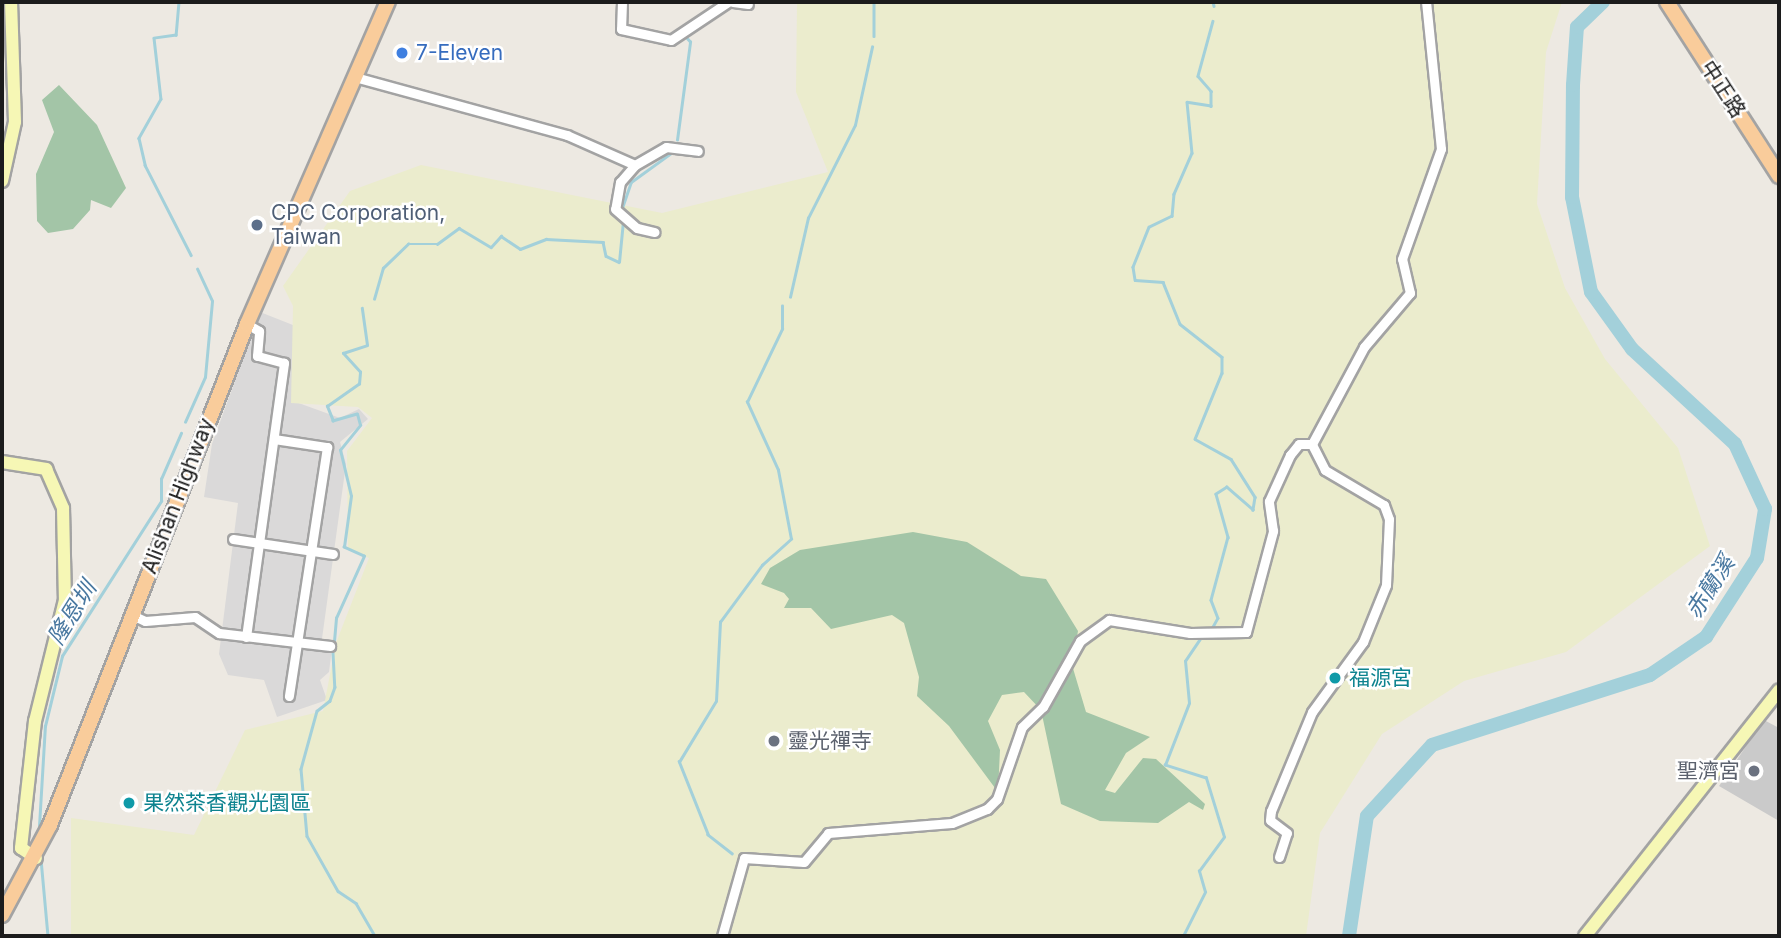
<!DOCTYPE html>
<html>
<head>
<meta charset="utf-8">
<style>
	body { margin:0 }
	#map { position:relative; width:1781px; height:938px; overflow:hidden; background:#ede9e2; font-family:Inter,"Noto Sans TC",sans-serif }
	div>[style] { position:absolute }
	.residential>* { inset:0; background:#dad9d9 }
	.religious>* { inset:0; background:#cacaca }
	.farmland>* { inset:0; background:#ebeccd }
	.cemetery>* { inset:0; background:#a3c5a7 }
	.stream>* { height:2.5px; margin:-1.25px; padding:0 1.25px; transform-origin:1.25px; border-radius:1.25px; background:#a3d0da }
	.river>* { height:14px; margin:-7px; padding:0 7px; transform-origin:7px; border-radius:7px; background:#a3d0da }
	.roads { filter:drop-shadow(2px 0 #a3a3a3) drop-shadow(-2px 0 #a3a3a3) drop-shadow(0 2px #a3a3a3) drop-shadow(0 -2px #a3a3a3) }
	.street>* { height:9px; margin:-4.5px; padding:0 4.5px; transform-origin:4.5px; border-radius:4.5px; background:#fff }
	.secondary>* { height:12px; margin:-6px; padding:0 6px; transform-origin:6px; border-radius:6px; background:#f6f7b5 }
	.primary>* { height:14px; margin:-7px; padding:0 7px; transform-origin:7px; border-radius:7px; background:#f9cc9b }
	.dots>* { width:19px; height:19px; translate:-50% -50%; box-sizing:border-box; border:4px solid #fff; border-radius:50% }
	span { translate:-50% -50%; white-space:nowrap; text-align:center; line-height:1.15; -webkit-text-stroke:5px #fff; paint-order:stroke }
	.shop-label { font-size:21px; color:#366cbe }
	.left { translate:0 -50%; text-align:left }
	.street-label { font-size:21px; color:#1c1c1c }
	.service-label { font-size:21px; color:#4e5e75 }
	.culture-label { font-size:21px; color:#0d838f }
	.worship-label { font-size:21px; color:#5b616d }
	.right { translate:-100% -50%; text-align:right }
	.water-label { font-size:23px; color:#4978a0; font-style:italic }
	.frame { position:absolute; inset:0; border:4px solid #1c1c1c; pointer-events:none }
</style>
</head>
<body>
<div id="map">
	<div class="residential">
		<div style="clip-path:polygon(260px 312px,303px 329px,293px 401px,340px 418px,359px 409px,368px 419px,340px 442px,346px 464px,321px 646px,332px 648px,329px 672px,320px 680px,327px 700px,277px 717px,264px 680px,228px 675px,219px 654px,238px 503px,204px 497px,212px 444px)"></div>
	</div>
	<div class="religious">
		<div style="clip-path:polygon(1764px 720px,1779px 728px,1779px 821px,1719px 786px)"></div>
	</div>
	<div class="farmland">
		<div style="clip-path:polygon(797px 2px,1562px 2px,1546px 52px,1537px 204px,1565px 288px,1605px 359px,1678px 448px,1710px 546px,1566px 652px,1464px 681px,1382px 734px,1320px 833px,1306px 936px,71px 936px,71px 818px,194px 835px,245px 730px,323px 711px,336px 643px,369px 558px,348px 550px,347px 451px,372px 418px,358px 407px,291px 403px,293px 306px,283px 286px,350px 191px,421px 165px,662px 213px,828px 172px,796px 92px)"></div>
	</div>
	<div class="cemetery">
		<div style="clip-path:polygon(59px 85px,97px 125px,126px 188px,111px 208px,91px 200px,90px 210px,73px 229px,48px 233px,37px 221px,36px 174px,54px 132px,42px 100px)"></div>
		<div style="clip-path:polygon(913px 532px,967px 542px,1021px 576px,1046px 579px,1078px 631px,1072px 665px,1086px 712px,1150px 737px,1126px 753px,1105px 790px,1115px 793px,1143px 758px,1156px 759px,1205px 804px,1203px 810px,1189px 802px,1158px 823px,1100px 821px,1061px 804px,1041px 710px,1024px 692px,1002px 695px,988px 721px,1000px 750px,998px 792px,949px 726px,917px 696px,919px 677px,904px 623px,892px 615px,831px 629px,811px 608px,784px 608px,789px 599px,784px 593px,761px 584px,770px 568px,800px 550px)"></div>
	</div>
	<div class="stream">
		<div style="left:179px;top:2px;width:33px;rotate:95deg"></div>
		<div style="left:176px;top:35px;width:22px;rotate:172deg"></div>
		<div style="left:154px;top:38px;width:61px;rotate:83.5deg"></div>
		<div style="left:161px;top:99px;width:45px;rotate:119.4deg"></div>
		<div style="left:139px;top:138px;width:28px;rotate:77deg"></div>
		<div style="left:145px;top:165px;width:101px;rotate:62.9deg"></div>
		<div style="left:874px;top:2px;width:34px;rotate:90deg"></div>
		<div style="left:1213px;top:2px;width:4px;rotate:76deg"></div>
		<div style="left:1213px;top:21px;width:57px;rotate:105.3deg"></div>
		<div style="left:1198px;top:76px;width:20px;rotate:49deg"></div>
		<div style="left:1211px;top:91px;width:15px;rotate:90deg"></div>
		<div style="left:1211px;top:106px;width:24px;rotate:-171deg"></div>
		<div style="left:1187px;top:102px;width:51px;rotate:84.4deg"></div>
		<div style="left:1192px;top:153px;width:45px;rotate:113.7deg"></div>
		<div style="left:1174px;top:194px;width:22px;rotate:95deg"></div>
		<div style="left:1172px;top:216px;width:25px;rotate:154deg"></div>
		<div style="left:1149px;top:227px;width:43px;rotate:111.8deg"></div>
		<div style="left:1133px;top:267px;width:13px;rotate:81deg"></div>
		<div style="left:1135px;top:280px;width:28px;rotate:4deg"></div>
		<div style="left:1163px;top:282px;width:45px;rotate:68deg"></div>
		<div style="left:1180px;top:324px;width:53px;rotate:38.2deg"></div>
		<div style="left:1222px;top:357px;width:16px;rotate:90deg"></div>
		<div style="left:1222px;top:373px;width:71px;rotate:112.2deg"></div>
		<div style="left:1195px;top:439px;width:41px;rotate:29.1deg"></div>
		<div style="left:1231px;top:459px;width:45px;rotate:57.7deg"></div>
		<div style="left:1255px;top:497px;width:13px;rotate:99deg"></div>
		<div style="left:1253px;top:510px;width:35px;rotate:-139deg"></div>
		<div style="left:1227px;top:487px;width:13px;rotate:148deg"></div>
		<div style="left:1216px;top:494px;width:45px;rotate:74.4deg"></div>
		<div style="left:1228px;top:537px;width:65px;rotate:105.1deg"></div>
		<div style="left:1211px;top:600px;width:19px;rotate:69deg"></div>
		<div style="left:1218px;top:618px;width:10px;rotate:119deg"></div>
		<div style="left:677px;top:140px;width:99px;rotate:-82.4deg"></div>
		<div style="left:690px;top:42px;width:9px;rotate:-131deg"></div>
		<div style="left:622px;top:208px;width:28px;rotate:-71deg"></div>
		<div style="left:631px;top:182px;width:53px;rotate:-35.8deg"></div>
		<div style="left:790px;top:297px;width:81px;rotate:-77.2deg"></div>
		<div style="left:808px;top:218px;width:104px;rotate:-63.2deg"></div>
		<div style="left:855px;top:125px;width:80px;rotate:-77.7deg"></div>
		<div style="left:374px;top:299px;width:32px;rotate:-74deg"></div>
		<div style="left:383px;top:268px;width:35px;rotate:-44deg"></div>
		<div style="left:408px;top:244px;width:29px"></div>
		<div style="left:437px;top:244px;width:27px;rotate:-36deg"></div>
		<div style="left:459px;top:228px;width:37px;rotate:31deg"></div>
		<div style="left:491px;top:247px;width:15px;rotate:-48deg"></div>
		<div style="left:501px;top:236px;width:23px;rotate:34deg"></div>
		<div style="left:520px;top:249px;width:28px;rotate:-21deg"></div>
		<div style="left:546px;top:239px;width:57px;rotate:3deg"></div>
		<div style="left:603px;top:242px;width:14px;rotate:78deg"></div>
		<div style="left:606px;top:256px;width:14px;rotate:25deg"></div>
		<div style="left:619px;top:262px;width:41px;rotate:-84.4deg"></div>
		<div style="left:185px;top:422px;width:49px;rotate:-66deg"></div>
		<div style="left:205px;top:377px;width:76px;rotate:-84.7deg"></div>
		<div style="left:212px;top:301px;width:35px;rotate:-115deg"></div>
		<div style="left:334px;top:641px;width:23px;rotate:-85deg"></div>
		<div style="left:336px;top:618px;width:68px;rotate:-65.7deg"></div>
		<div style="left:364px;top:556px;width:22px;rotate:-156deg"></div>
		<div style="left:344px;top:547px;width:51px;rotate:-82.2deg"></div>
		<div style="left:351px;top:496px;width:47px;rotate:-103.4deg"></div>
		<div style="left:340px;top:450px;width:32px;rotate:-51deg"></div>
		<div style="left:360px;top:425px;width:11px;rotate:-105deg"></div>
		<div style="left:357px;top:414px;width:25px;rotate:164deg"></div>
		<div style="left:333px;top:421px;width:16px;rotate:-112deg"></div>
		<div style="left:327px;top:406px;width:39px;rotate:-35deg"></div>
		<div style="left:359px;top:384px;width:12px;rotate:-85deg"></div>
		<div style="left:360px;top:372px;width:25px;rotate:-132deg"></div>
		<div style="left:343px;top:353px;width:25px;rotate:-18deg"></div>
		<div style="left:367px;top:345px;width:37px;rotate:-98deg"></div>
		<div style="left:333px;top:653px;width:34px;rotate:87deg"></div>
		<div style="left:335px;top:687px;width:15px;rotate:110deg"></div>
		<div style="left:330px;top:701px;width:16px;rotate:142deg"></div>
		<div style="left:317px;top:711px;width:60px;rotate:105.4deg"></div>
		<div style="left:301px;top:769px;width:67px;rotate:84.9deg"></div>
		<div style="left:307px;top:836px;width:63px;rotate:60.6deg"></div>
		<div style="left:338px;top:891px;width:22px;rotate:34deg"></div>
		<div style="left:356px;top:903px;width:38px;rotate:60deg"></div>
		<div style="left:39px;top:826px;width:100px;rotate:-86.6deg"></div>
		<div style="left:45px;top:726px;width:72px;rotate:-76.3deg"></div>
		<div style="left:62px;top:656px;width:184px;rotate:-57.4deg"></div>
		<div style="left:161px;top:501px;width:22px;rotate:-90deg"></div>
		<div style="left:161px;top:479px;width:50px;rotate:-66.5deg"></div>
		<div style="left:732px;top:854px;width:31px;rotate:-142deg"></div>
		<div style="left:708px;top:835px;width:79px;rotate:-111.7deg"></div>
		<div style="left:679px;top:762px;width:71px;rotate:-58.8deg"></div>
		<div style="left:716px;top:701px;width:79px;rotate:-87.1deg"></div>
		<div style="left:720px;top:622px;width:71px;rotate:-53.6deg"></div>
		<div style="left:762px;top:565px;width:39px;rotate:-42deg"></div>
		<div style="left:791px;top:539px;width:70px;rotate:-100.7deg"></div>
		<div style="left:778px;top:470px;width:75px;rotate:-114.5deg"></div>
		<div style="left:747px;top:402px;width:81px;rotate:-64.4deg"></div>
		<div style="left:782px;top:329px;width:23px;rotate:-90deg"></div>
		<div style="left:41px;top:859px;width:77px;rotate:84.8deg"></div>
		<div style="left:1183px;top:936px;width:49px;rotate:-63.4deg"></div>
		<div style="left:1205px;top:892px;width:22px;rotate:-106deg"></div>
		<div style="left:1199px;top:871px;width:42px;rotate:-53.7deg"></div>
		<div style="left:1224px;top:837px;width:62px;rotate:-107deg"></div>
		<div style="left:1206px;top:778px;width:43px;rotate:-162.4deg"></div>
		<div style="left:1165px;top:765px;width:66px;rotate:-68.8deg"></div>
		<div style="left:1189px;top:703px;width:42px;rotate:-95.4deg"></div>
		<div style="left:1185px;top:661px;width:27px;rotate:-56deg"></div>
	</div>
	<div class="river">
		<div style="left:1349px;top:936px;width:121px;rotate:-81.5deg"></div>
		<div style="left:1367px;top:816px;width:96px;rotate:-47.5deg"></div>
		<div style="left:1432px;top:745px;width:229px;rotate:-17.8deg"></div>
		<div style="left:1650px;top:675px;width:68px;rotate:-34.2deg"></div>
		<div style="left:1706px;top:637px;width:94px;rotate:-57.2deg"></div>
		<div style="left:1757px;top:558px;width:50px;rotate:-80.7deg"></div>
		<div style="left:1765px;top:509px;width:72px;rotate:-114.8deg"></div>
		<div style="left:1735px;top:444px;width:140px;rotate:-137.3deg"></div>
		<div style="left:1632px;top:349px;width:70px;rotate:-125.7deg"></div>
		<div style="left:1591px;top:292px;width:97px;rotate:-101.3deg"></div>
		<div style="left:1572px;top:197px;width:112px;rotate:-89.5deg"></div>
		<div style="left:1573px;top:85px;width:58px;rotate:-86.1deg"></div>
		<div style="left:1577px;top:27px;width:36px;rotate:-44deg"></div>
	</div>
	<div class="roads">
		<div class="street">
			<div style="left:622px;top:2px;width:27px;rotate:92deg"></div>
			<div style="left:621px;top:29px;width:51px;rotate:12.4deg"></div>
			<div style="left:671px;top:40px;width:69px;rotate:-33.7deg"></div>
			<div style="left:733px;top:2px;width:15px;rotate:8deg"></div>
			<div style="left:355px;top:77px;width:220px;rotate:15.3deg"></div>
			<div style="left:567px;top:135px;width:74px;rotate:23.8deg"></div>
			<div style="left:635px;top:165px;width:23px;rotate:131deg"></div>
			<div style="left:620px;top:182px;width:27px;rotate:100deg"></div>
			<div style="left:615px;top:209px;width:29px;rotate:41deg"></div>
			<div style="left:637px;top:228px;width:18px;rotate:13deg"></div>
			<div style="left:635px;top:165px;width:36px;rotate:-30deg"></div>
			<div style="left:666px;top:147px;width:32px;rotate:7deg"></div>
			<div style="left:274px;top:439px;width:54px;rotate:8.6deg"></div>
			<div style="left:327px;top:447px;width:252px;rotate:98.7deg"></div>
			<div style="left:233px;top:539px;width:101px;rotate:8.5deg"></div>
			<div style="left:132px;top:615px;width:14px;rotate:25deg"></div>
			<div style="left:145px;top:621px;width:50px;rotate:-4.6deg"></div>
			<div style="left:195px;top:617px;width:29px;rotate:34deg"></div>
			<div style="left:219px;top:633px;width:112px;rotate:6.7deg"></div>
			<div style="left:246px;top:637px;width:277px;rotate:-82.1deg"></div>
			<div style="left:284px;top:363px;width:28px;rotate:-165deg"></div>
			<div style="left:257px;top:356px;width:25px;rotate:-85deg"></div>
			<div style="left:259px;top:331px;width:14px;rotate:-150deg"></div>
			<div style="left:1279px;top:857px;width:25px;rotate:-72deg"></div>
			<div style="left:1287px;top:833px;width:21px;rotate:-143deg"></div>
			<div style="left:1270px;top:820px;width:9px;rotate:-84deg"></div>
			<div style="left:1271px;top:811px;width:107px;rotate:-67.5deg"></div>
			<div style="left:1312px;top:712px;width:87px;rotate:-53.9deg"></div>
			<div style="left:1363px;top:642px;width:61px;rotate:-68deg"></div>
			<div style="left:1386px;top:585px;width:66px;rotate:-87.4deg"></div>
			<div style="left:1389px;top:519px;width:15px;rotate:-110deg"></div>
			<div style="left:1384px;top:505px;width:69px;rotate:-149.3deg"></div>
			<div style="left:1325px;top:470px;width:29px;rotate:-117deg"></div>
			<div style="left:722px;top:936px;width:81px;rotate:-74.2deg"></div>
			<div style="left:744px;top:858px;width:60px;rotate:3.8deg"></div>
			<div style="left:804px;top:862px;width:38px;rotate:-50deg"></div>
			<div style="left:828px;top:833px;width:124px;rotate:-4.6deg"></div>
			<div style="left:952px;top:823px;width:38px;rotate:-22deg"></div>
			<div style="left:987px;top:809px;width:14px;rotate:-45deg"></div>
			<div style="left:997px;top:799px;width:76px;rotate:-70.9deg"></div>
			<div style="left:1022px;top:727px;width:29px;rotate:-44deg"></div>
			<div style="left:1043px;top:707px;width:76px;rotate:-60.7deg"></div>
			<div style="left:1080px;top:641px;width:36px;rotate:-36deg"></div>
			<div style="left:1109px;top:620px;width:82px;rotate:9.1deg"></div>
			<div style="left:1190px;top:633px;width:56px;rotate:-1deg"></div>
			<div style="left:1246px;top:632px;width:105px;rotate:-75deg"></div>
			<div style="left:1273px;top:531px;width:30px;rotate:-98deg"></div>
			<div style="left:1269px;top:501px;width:51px;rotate:-65.5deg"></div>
			<div style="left:1290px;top:455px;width:14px;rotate:-51deg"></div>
			<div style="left:1299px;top:444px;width:13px"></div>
			<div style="left:1312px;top:444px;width:110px;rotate:-61.8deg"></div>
			<div style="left:1364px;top:347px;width:71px;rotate:-49.6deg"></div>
			<div style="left:1410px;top:293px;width:35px;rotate:-103deg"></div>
			<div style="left:1402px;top:259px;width:117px;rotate:-70.5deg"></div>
			<div style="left:1441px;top:149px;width:148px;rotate:-95.8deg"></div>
		</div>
		<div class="secondary">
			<div style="left:2px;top:181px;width:60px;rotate:-77.6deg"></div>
			<div style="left:15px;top:122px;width:120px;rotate:-91.9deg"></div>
			<div style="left:2px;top:462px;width:45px;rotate:9deg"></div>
			<div style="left:46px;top:469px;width:43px;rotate:66.4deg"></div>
			<div style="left:63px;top:508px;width:92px;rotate:88.8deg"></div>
			<div style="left:65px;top:600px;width:125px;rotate:103.9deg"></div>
			<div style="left:35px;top:721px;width:128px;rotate:96.3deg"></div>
			<div style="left:21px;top:848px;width:18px;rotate:34deg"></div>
			<div style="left:1585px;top:936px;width:313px;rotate:-51.7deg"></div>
		</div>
		<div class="primary">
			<div style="left:1667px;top:2px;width:207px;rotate:57.2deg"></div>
			<div style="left:2px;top:915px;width:102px;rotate:-61.9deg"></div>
			<div style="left:50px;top:825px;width:538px;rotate:-68.53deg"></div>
			<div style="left:247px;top:324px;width:352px;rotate:-66.4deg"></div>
		</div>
	</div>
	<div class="dots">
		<div style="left:402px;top:53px;background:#3f7fe0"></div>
		<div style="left:257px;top:225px;background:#5c6f8a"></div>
		<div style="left:1335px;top:678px;background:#0f9aa8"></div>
		<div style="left:774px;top:741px;background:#6b7280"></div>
		<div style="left:1754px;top:771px;background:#6b7280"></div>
		<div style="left:129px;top:803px;background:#0f9aa8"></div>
	</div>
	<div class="shop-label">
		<span class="left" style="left:416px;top:53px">7-Eleven</span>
	</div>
	<div class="street-label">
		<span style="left:1723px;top:89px;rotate:57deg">中正路</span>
		<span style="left:178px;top:496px;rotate:-69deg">Alishan Highway</span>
	</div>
	<div class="service-label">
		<span class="left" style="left:271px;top:225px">CPC Corporation,<br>Taiwan</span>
	</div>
	<div class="culture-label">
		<span class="left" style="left:1349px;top:678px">福源宮</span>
		<span class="left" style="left:143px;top:803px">果然茶香觀光園區</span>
	</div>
	<div class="worship-label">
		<span class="left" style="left:788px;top:741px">靈光禪寺</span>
		<span class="right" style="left:1740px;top:771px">聖濟宮</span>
	</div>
	<div class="water-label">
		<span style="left:1710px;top:587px;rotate:-57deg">赤蘭溪</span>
		<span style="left:72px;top:613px;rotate:-58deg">隆恩圳</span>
	</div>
	<div class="frame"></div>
</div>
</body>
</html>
